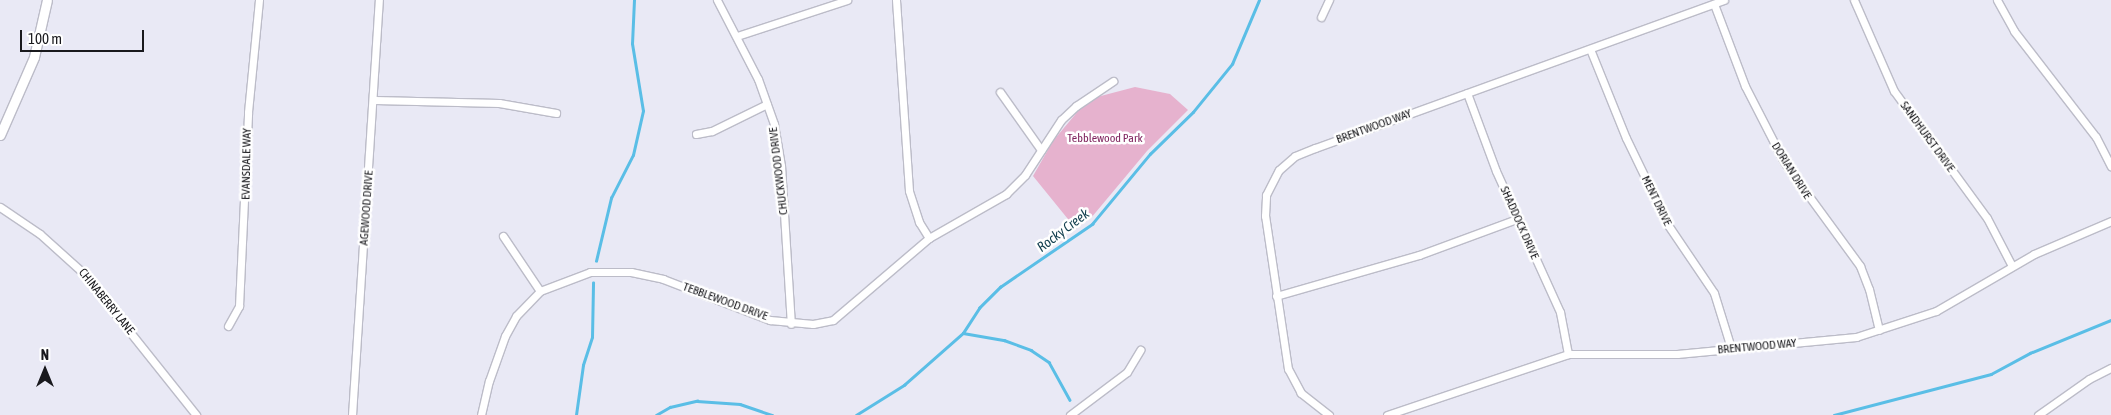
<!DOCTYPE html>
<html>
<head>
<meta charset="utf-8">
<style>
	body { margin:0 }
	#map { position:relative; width:2111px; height:415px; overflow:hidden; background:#e9e9f5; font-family:"Asap Condensed",sans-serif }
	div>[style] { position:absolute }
	.green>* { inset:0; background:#e6b2ce }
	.stream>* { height:2.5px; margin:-1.25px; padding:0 1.25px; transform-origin:1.25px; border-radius:1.25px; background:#5abee6 }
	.roads { filter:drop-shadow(1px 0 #bcbcc8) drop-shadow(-1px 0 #bcbcc8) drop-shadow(0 1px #bcbcc8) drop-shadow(0 -1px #bcbcc8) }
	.minor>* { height:7px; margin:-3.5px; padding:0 3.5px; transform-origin:3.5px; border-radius:3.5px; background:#fff }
	.tertiary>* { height:9px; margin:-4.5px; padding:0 4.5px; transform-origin:4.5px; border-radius:4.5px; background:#fff }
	span { translate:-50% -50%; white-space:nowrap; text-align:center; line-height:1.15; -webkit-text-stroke:5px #fff; paint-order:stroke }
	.street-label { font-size:12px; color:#19191d }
	.park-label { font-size:12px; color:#812761 }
	.water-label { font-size:14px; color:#113e4e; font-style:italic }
	.north { position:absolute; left:20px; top:345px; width:50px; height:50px; -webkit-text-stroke:4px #fff; paint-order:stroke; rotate:0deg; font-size:14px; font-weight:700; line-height:20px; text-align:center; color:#19191d }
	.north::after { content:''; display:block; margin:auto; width:18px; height:22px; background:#19191d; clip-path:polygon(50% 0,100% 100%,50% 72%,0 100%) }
	.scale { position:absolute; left:20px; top:30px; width:124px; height:22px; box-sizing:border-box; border:2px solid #19191d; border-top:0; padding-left:6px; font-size:15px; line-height:18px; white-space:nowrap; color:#19191d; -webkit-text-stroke:4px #fff; paint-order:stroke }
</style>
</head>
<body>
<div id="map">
	<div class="green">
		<div style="clip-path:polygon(1135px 87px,1170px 94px,1188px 110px,1147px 151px,1091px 218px,1076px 229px,1033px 176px,1053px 141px,1079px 110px,1097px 97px)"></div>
	</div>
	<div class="stream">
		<div style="left:596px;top:261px;width:65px;rotate:-76.6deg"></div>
		<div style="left:611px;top:198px;width:48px;rotate:-62.9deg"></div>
		<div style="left:633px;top:155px;width:45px;rotate:-77.2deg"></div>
		<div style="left:643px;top:111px;width:68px;rotate:-99.3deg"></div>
		<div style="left:632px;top:44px;width:44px;rotate:-87.4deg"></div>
		<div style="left:963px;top:333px;width:42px;rotate:9.7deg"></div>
		<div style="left:1004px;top:340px;width:29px;rotate:20deg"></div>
		<div style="left:1031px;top:350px;width:22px;rotate:34deg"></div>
		<div style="left:1049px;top:362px;width:43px;rotate:61.1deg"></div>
		<div style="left:576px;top:415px;width:50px;rotate:-82deg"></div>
		<div style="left:583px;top:365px;width:29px;rotate:-72deg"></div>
		<div style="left:592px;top:337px;width:54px;rotate:-88.9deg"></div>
		<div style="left:656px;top:415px;width:16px;rotate:-30deg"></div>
		<div style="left:670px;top:407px;width:28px;rotate:-13deg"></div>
		<div style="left:697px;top:401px;width:43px;rotate:4deg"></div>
		<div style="left:740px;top:404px;width:34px;rotate:19deg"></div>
		<div style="left:856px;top:415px;width:57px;rotate:-32deg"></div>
		<div style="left:904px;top:385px;width:79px;rotate:-41.4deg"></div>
		<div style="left:963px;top:333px;width:30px;rotate:-57deg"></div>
		<div style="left:979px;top:308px;width:30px;rotate:-45deg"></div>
		<div style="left:1000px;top:287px;width:112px;rotate:-34.4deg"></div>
		<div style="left:1092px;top:224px;width:91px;rotate:-50.4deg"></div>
		<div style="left:1150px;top:154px;width:60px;rotate:-44.3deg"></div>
		<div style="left:1193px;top:112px;width:62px;rotate:-50.9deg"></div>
		<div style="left:1232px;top:64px;width:69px;rotate:-67.1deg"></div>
		<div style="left:1834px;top:415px;width:162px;rotate:-14.6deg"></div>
		<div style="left:1991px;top:374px;width:44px;rotate:-28.3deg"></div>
		<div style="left:2030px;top:353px;width:87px;rotate:-22.2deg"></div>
	</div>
	<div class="roads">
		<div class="minor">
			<div style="left:717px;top:0;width:89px;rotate:62.6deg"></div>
			<div style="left:758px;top:79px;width:48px;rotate:70.4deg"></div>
			<div style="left:774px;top:124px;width:43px;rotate:80.5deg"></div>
			<div style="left:781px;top:166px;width:158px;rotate:86.4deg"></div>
			<div style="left:896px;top:0;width:191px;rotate:86.1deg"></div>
			<div style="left:909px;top:191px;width:33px;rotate:72deg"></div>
			<div style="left:919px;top:222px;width:19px;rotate:58deg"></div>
			<div style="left:1854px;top:0;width:99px;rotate:66.3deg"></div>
			<div style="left:1894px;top:91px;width:157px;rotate:53.8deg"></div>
			<div style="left:1987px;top:218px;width:54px;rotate:62.5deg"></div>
			<div style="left:1997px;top:0;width:35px;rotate:61deg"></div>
			<div style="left:2014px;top:31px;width:134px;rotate:52.3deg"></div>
			<div style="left:2096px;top:137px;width:33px;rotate:63deg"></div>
			<div style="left:1714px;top:4px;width:88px;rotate:69.3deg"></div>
			<div style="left:1745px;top:86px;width:85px;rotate:62.8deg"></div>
			<div style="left:1784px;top:162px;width:129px;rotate:53.8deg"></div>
			<div style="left:1860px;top:266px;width:25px;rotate:69deg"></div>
			<div style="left:1869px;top:289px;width:42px;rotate:76.3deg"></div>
			<div style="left:1321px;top:17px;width:19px;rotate:-65deg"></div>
			<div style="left:737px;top:36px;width:116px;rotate:-18.1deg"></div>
			<div style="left:1590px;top:49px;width:96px;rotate:68deg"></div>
			<div style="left:1626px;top:138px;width:97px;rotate:64.2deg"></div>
			<div style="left:1668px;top:225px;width:82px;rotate:55.9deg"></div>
			<div style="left:1714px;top:293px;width:58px;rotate:72.8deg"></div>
			<div style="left:1000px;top:92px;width:71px;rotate:54.7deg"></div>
			<div style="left:1467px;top:93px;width:83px;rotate:69.6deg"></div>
			<div style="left:1496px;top:171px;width:155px;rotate:65.6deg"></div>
			<div style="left:1560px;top:312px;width:43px;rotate:79.2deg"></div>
			<div style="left:375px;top:100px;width:124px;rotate:1.4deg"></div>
			<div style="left:499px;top:103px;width:58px;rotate:10deg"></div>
			<div style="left:696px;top:134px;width:16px;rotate:-11deg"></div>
			<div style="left:712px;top:131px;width:61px;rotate:-26.1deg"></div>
			<div style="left:0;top:207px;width:48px;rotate:34deg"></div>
			<div style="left:40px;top:234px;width:57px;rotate:42.1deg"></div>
			<div style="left:82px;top:272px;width:183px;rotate:51.4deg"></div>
			<div style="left:503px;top:236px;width:66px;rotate:56.1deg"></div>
			<div style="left:1276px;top:296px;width:149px;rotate:-16deg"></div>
			<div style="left:1419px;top:255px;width:104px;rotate:-20.2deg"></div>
			<div style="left:228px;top:326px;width:23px;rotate:-61deg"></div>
			<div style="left:239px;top:306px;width:194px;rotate:-87.3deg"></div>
			<div style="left:248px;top:112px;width:113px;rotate:-84.4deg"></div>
			<div style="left:352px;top:415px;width:416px;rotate:-86.3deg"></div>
			<div style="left:481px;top:415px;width:35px;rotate:-77deg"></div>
			<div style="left:489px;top:381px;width:48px;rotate:-70.4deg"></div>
			<div style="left:505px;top:336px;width:23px;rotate:-61deg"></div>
			<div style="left:516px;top:316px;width:35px;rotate:-46deg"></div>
			<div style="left:540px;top:291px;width:53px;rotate:-20.8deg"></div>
			<div style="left:590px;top:272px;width:41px"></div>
			<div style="left:631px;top:272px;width:33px;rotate:12deg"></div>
			<div style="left:663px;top:279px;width:115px;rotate:21deg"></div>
			<div style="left:770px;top:320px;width:43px;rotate:5.3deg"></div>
			<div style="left:813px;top:324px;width:20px;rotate:-11deg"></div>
			<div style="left:833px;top:320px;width:126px;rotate:-40.5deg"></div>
			<div style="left:929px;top:238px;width:89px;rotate:-29.7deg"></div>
			<div style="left:1006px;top:194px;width:27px;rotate:-45deg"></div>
			<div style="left:1025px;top:175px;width:66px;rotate:-56.8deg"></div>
			<div style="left:1061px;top:120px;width:21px;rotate:-43deg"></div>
			<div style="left:1076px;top:106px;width:45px;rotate:-34deg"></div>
			<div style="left:1070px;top:415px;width:71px;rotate:-37deg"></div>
			<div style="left:1127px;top:372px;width:26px;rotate:-59deg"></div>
			<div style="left:1329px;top:415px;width:36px;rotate:-142deg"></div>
			<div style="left:1301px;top:393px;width:27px;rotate:-118deg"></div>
			<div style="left:1288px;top:369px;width:155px;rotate:-98.5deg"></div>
			<div style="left:1265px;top:216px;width:21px;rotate:-87deg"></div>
			<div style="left:1266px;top:195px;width:28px;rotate:-63deg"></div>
			<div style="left:1279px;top:170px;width:21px;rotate:-41deg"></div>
			<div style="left:1295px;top:156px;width:22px;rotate:-22deg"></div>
			<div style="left:1315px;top:148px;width:435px;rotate:-19.9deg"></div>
			<div style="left:1387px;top:415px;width:191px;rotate:-18.6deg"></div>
			<div style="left:1568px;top:354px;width:109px"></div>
			<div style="left:1677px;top:354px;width:180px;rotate:-5.4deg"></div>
			<div style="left:1856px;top:337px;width:84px;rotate:-18deg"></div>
			<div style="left:1936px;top:311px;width:113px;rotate:-30.2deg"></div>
			<div style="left:2034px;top:254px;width:84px;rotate:-23.2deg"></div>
			<div style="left:2038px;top:415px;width:62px;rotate:-35.2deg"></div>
			<div style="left:2089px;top:379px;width:25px;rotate:-27deg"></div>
		</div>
		<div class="tertiary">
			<div style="left:0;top:135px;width:85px;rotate:-66.4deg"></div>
			<div style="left:34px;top:57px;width:58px;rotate:-77.2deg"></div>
		</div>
	</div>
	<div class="street-label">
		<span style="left:1374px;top:127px;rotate:-20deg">BRENTWOOD WAY</span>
		<span style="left:1927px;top:137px;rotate:54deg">SANDHURST DRIVE</span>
		<span style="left:247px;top:164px;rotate:-89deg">EVANSDALE WAY</span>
		<span style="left:779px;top:171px;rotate:-97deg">CHUCKWOOD DRIVE</span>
		<span style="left:1791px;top:171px;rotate:58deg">DORIAN DRIVE</span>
		<span style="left:1656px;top:201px;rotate:64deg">MENT DRIVE</span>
		<span style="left:367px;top:208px;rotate:-86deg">AGEWOOD DRIVE</span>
		<span style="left:1519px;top:223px;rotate:66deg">SHADDOCK DRIVE</span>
		<span style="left:106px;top:302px;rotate:51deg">CHINABERRY LANE</span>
		<span style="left:725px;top:302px;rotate:20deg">TEBBLEWOOD DRIVE</span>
		<span style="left:1757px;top:347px;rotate:-5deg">BRENTWOOD WAY</span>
	</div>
	<div class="park-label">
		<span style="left:1105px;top:139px">Tebblewood Park</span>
	</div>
	<div class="water-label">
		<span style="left:1063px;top:230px;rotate:-37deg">Rocky Creek</span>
	</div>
	<div class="north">N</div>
	<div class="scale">100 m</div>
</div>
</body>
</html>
